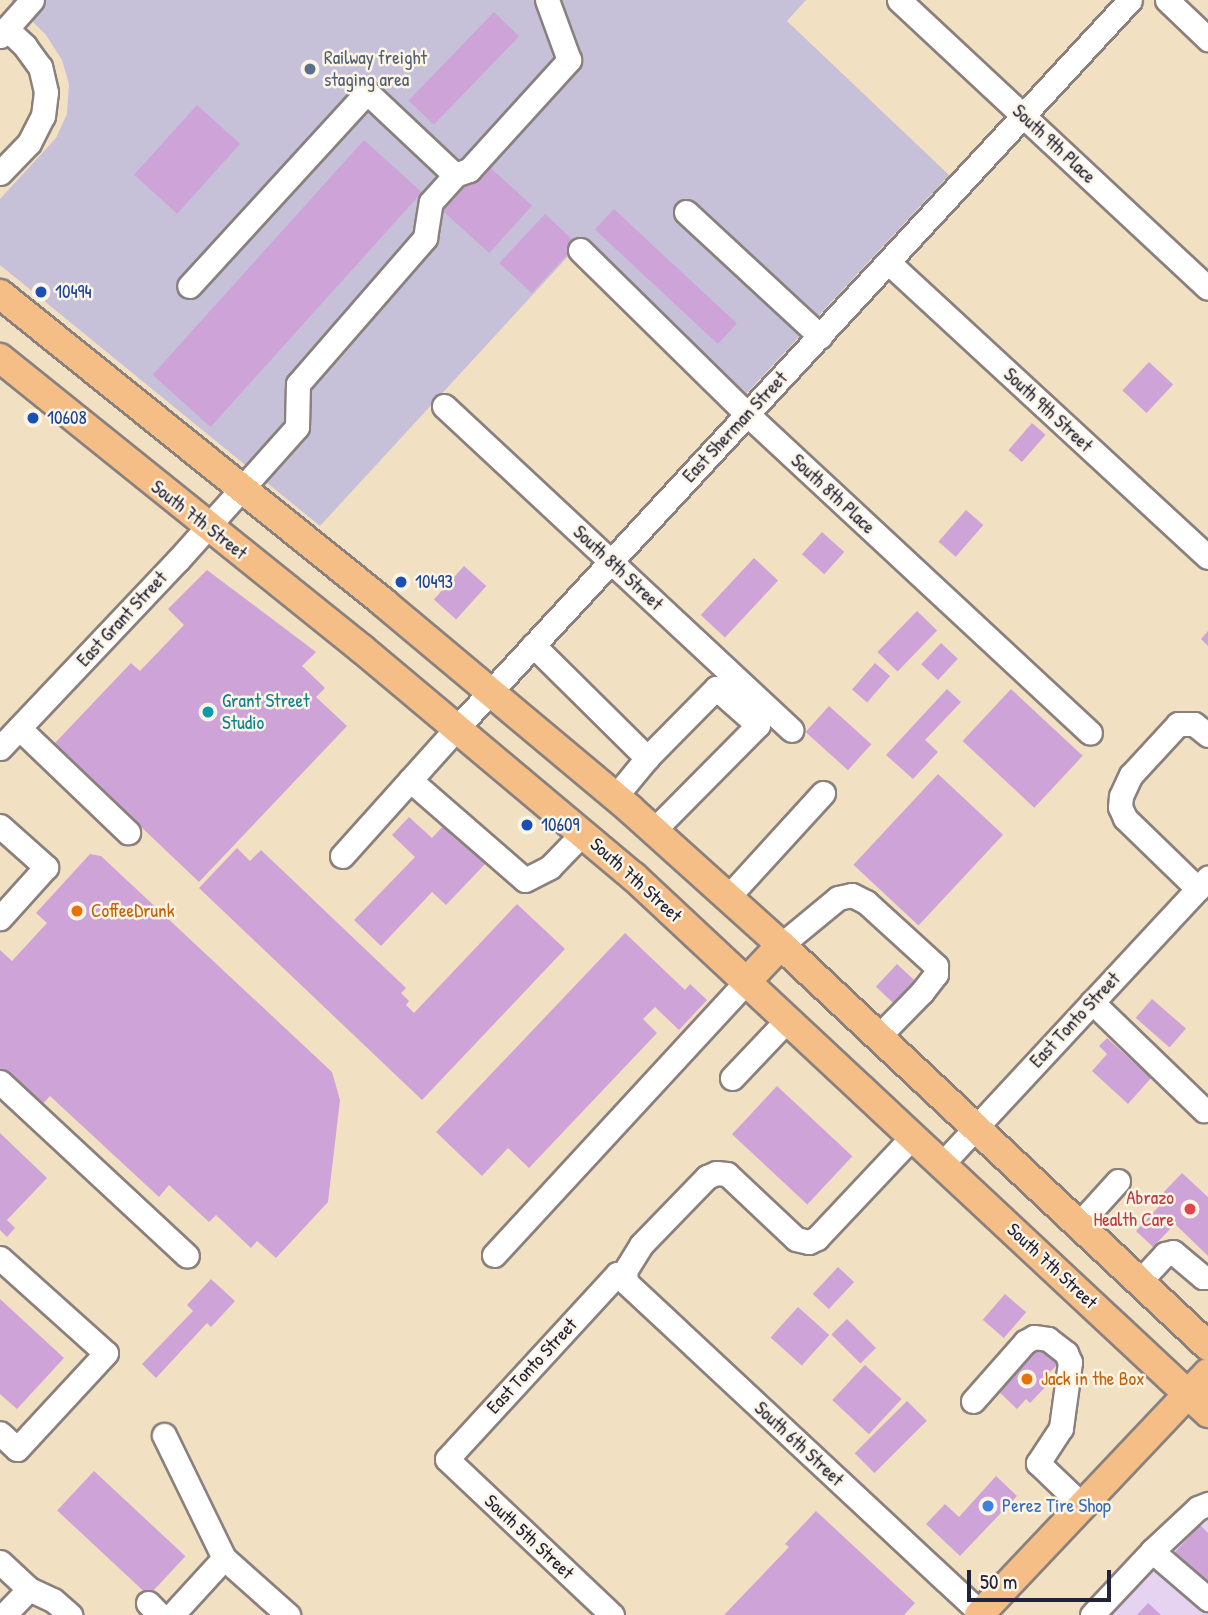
<!DOCTYPE html>
<html>
<head>
<meta charset="utf-8">
<style>
	body { margin:0 }
	#map { position:relative; width:1208px; height:1615px; overflow:hidden; background:#f2e0c2; font-family:"Patrick Hand",sans-serif }
	div>[style] { position:absolute }
	.built>* { inset:0; background:#e5d3f1 }
	.industrial>* { inset:0; background:#c7c0d9 }
	.building>* { inset:0; background:#cea4d8; transform-origin:0 0 }
	.roads { filter:drop-shadow(2px 0 #8a817e) drop-shadow(-2px 0 #8a817e) drop-shadow(0 2px #8a817e) drop-shadow(0 -2px #8a817e) }
	.minor>* { height:23px; margin:-11.5px; padding:0 11.5px; transform-origin:11.5px; border-radius:11.5px; background:#fff }
	.major>* { height:28px; margin:-14px; padding:0 14px; transform-origin:14px; border-radius:14px; background:#f6be87 }
	.dots>* { width:19px; height:19px; translate:-50% -50%; box-sizing:border-box; border:4px solid #fcf5e5; border-radius:50% }
	span { translate:-50% -50%; white-space:nowrap; text-align:center; line-height:1.15; -webkit-text-stroke:5px #fcf5e5; paint-order:stroke }
	.service-label { font-size:19px; color:#4e5e75 }
	.left { translate:0 -50%; text-align:left }
	.street-label { font-size:19px; color:#22223b }
	.transit-label { font-size:19px; color:#164399 }
	.culture-label { font-size:19px; color:#0d838f }
	.food-label { font-size:19px; color:#c56008 }
	.health-label { font-size:19px; color:#be3a42 }
	.right { translate:-100% -50%; text-align:right }
	.shop-label { font-size:19px; color:#366cbe }
	.scale { position:absolute; left:967px; top:1570px; width:144px; height:32px; box-sizing:border-box; border:4px solid #22223b; border-top:0; padding-left:9px; font-size:21px; line-height:24px; white-space:nowrap; color:#22223b; -webkit-text-stroke:5px #fcf5e5; paint-order:stroke }
</style>
</head>
<body>
<div id="map">
	<div class="built">
		<div style="clip-path:polygon(1208px 1508px,1208px 1615px,1108px 1615px)"></div>
	</div>
	<div class="industrial">
		<div style="clip-path:polygon(11px 0,806px 0,787px 21px,949px 175px,746px 394px,583px 240px,320px 526px,0 265px,0 199px,56px 138px,67px 114px,69px 84px,62px 60px,46px 35px)"></div>
	</div>
	<div class="building">
		<div style="left:494px;top:12px;width:35px;height:123px;rotate:44deg"></div>
		<div style="left:197px;top:105px;width:58px;height:94px;rotate:42deg"></div>
		<div style="left:364px;top:140px;width:78px;height:316px;rotate:42deg"></div>
		<div style="left:486px;top:164px;width:62px;height:64px;rotate:42deg"></div>
		<div style="left:614px;top:209px;width:168px;height:28px;rotate:43deg"></div>
		<div style="left:545px;top:214px;width:44px;height:67px;rotate:43deg"></div>
		<div style="left:1149px;top:362px;width:33px;height:39px;rotate:43deg"></div>
		<div style="clip-path:polygon(29px 410px,36px 417px,34px 422px,25px 414px)"></div>
		<div style="left:1032px;top:423px;width:18px;height:36px;rotate:41deg"></div>
		<div style="left:966px;top:510px;width:23px;height:42px;rotate:41deg"></div>
		<div style="left:822px;top:532px;width:30px;height:30px;rotate:42deg"></div>
		<div style="left:754px;top:558px;width:33px;height:78px;rotate:43deg"></div>
		<div style="left:464px;top:566px;width:30px;height:45px;rotate:42deg"></div>
		<div style="clip-path:polygon(207px 570px,316px 652px,302px 666px,325px 688px,316px 697px,347px 726px,199px 882px,54px 744px,131px 663px,140px 671px,184px 625px,168px 609px)"></div>
		<div style="left:917px;top:611px;width:28px;height:57px;rotate:44deg"></div>
		<div style="clip-path:polygon(1208px 631px,1208px 646px,1201px 639px)"></div>
		<div style="left:941px;top:643px;width:23px;height:29px;rotate:43deg"></div>
		<div style="left:875px;top:663px;width:20px;height:35px;rotate:41deg"></div>
		<div style="clip-path:polygon(947px 689px,961px 702px,925px 740px,938px 752px,913px 779px,886px 755px)"></div>
		<div style="left:1011px;top:689px;width:98px;height:71px;rotate:43deg"></div>
		<div style="left:829px;top:706px;width:57px;height:35px;rotate:42deg"></div>
		<div style="left:938px;top:774px;width:89px;height:124px;rotate:43deg"></div>
		<div style="clip-path:polygon(409px 817px,432px 838px,445px 824px,486px 863px,446px 905px,432px 892px,381px 946px,354px 920px,415px 857px,392px 835px)"></div>
		<div style="clip-path:polygon(237px 848px,250px 861px,261px 850px,406px 988px,401px 993px,409px 1001px,406px 1005px,414px 1013px,517px 904px,565px 949px,422px 1100px,199px 888px)"></div>
		<div style="clip-path:polygon(90px 854px,101px 856px,332px 1072px,340px 1100px,328px 1202px,276px 1258px,257px 1241px,251px 1248px,216px 1215px,209px 1222px,169px 1185px,159px 1197px,50px 1096px,40px 1107px,0 1070px,0 950px,12px 961px,47px 923px,36px 913px)"></div>
		<div style="clip-path:polygon(625px 933px,685px 990px,690px 984px,707px 1000px,679px 1030px,655px 1007px,643px 1019px,657px 1033px,529px 1168px,508px 1148px,482px 1176px,436px 1132px)"></div>
		<div style="left:897px;top:964px;width:26px;height:31px;rotate:43deg"></div>
		<div style="left:1152px;top:999px;width:45px;height:25px;rotate:41deg"></div>
		<div style="clip-path:polygon(1107px 1038px,1151px 1078px,1128px 1104px,1092px 1071px,1107px 1054px,1099px 1046px)"></div>
		<div style="left:777px;top:1086px;width:103px;height:66px;rotate:43deg"></div>
		<div style="clip-path:polygon(0 1133px,47px 1178px,7px 1220px,15px 1228px,7px 1237px,0 1230px)"></div>
		<div style="clip-path:polygon(1182px 1173px,1208px 1197px,1208px 1256px,1175px 1224px,1153px 1247px,1136px 1231px,1164px 1201px,1159px 1197px)"></div>
		<div style="left:838px;top:1267px;width:22px;height:37px;rotate:43deg"></div>
		<div style="clip-path:polygon(211px 1279px,235px 1301px,211px 1327px,207px 1323px,156px 1378px,142px 1364px,193px 1311px,187px 1305px)"></div>
		<div style="left:1005px;top:1294px;width:28px;height:34px;rotate:41deg"></div>
		<div style="clip-path:polygon(0 1299px,64px 1358px,17px 1409px,0 1394px)"></div>
		<div style="left:798px;top:1307px;width:42px;height:41px;rotate:42deg"></div>
		<div style="left:847px;top:1319px;width:41px;height:22px;rotate:45deg"></div>
		<div style="clip-path:polygon(1038px 1344px,1058px 1364px,1046px 1376px,1051px 1381px,1030px 1403px,1026px 1399px,1017px 1409px,995px 1388px)"></div>
		<div style="left:865px;top:1365px;width:50px;height:48px;rotate:43deg"></div>
		<div style="left:907px;top:1401px;width:28px;height:74px;rotate:45deg"></div>
		<div style="left:94px;top:1471px;width:125px;height:54px;rotate:43deg"></div>
		<div style="clip-path:polygon(996px 1476px,1017px 1496px,960px 1556px,926px 1524px,945px 1504px,959px 1517px)"></div>
		<div style="clip-path:polygon(816px 1511px,915px 1603px,904px 1615px,724px 1615px,789px 1547px,785px 1544px)"></div>
		<div style="clip-path:polygon(1200px 1525px,1208px 1533px,1208px 1583px,1174px 1553px)"></div>
		<div style="clip-path:polygon(1148px 1603px,1161px 1615px,1137px 1615px)"></div>
	</div>
	<div class="roads">
		<div class="minor">
			<div style="left:899px;top:0;width:422px;rotate:43deg"></div>
			<div style="left:1167px;top:0;width:57px;rotate:43.6deg"></div>
			<div style="left:0;top:36px;width:48px;rotate:-48.4deg"></div>
			<div style="left:0;top:173px;width:42px;rotate:-46deg"></div>
			<div style="left:29px;top:143px;width:30px;rotate:-63deg"></div>
			<div style="left:43px;top:116px;width:24px;rotate:-83deg"></div>
			<div style="left:46px;top:92px;width:26px;rotate:-103deg"></div>
			<div style="left:40px;top:67px;width:26px;rotate:-126deg"></div>
			<div style="left:25px;top:46px;width:25px;rotate:-137deg"></div>
			<div style="left:455px;top:175px;width:15px;rotate:-20deg"></div>
			<div style="left:469px;top:170px;width:149px;rotate:-47.7deg"></div>
			<div style="left:569px;top:60px;width:64px;rotate:-110.1deg"></div>
			<div style="left:686px;top:212px;width:183px;rotate:42.8deg"></div>
			<div style="left:580px;top:250px;width:234px;rotate:44.5deg"></div>
			<div style="left:747px;top:414px;width:468px;rotate:42.9deg"></div>
			<div style="left:888px;top:262px;width:435px;rotate:42.7deg"></div>
			<div style="left:444px;top:406px;width:475px;rotate:43deg"></div>
			<div style="left:533px;top:645px;width:161px;rotate:44.7deg"></div>
			<div style="left:647px;top:758px;width:98px;rotate:-45.4deg"></div>
			<div style="left:716px;top:688px;width:56px;rotate:41.4deg"></div>
			<div style="left:758px;top:725px;width:148px;rotate:134.7deg"></div>
			<div style="left:19px;top:728px;width:151px;rotate:43.7deg"></div>
			<div style="left:0;top:748px;width:259px;rotate:-46.6deg"></div>
			<div style="left:178px;top:560px;width:178px;rotate:-48.2deg"></div>
			<div style="left:297px;top:427px;width:43px;rotate:-88.7deg"></div>
			<div style="left:298px;top:384px;width:194px;rotate:-49deg"></div>
			<div style="left:425px;top:238px;width:36px;rotate:-81deg"></div>
			<div style="left:431px;top:202px;width:36px;rotate:-48deg"></div>
			<div style="left:455px;top:175px;width:121px;rotate:-136.7deg"></div>
			<div style="left:367px;top:92px;width:263px;rotate:132.5deg"></div>
			<div style="left:410px;top:780px;width:152px;rotate:41deg"></div>
			<div style="left:525px;top:880px;width:28px;rotate:-27deg"></div>
			<div style="left:550px;top:867px;width:47px;rotate:-45.9deg"></div>
			<div style="left:615px;top:797px;width:50px;rotate:-50.6deg"></div>
			<div style="left:0;top:826px;width:62px;rotate:41.7deg"></div>
			<div style="left:46px;top:867px;width:69px;rotate:132deg"></div>
			<div style="left:342px;top:856px;width:172px;rotate:-48.1deg"></div>
			<div style="left:457px;top:728px;width:991px;rotate:-47.25deg"></div>
			<div style="left:1198px;top:889px;width:102px;rotate:-135.8deg"></div>
			<div style="left:1125px;top:818px;width:12px;rotate:-114deg"></div>
			<div style="left:1120px;top:807px;width:11px;rotate:-85deg"></div>
			<div style="left:1121px;top:796px;width:23px;rotate:-65deg"></div>
			<div style="left:1131px;top:775px;width:69px;rotate:-47.3deg"></div>
			<div style="left:1178px;top:724px;width:16px"></div>
			<div style="left:1194px;top:724px;width:18px;rotate:38deg"></div>
			<div style="left:728px;top:897px;width:141px;rotate:-47.6deg"></div>
			<div style="left:781px;top:945px;width:74px;rotate:-39.5deg"></div>
			<div style="left:838px;top:898px;width:14px;rotate:-12deg"></div>
			<div style="left:852px;top:895px;width:16px;rotate:27deg"></div>
			<div style="left:866px;top:902px;width:95px;rotate:42.4deg"></div>
			<div style="left:936px;top:966px;width:8px;rotate:90deg"></div>
			<div style="left:936px;top:974px;width:23px;rotate:128deg"></div>
			<div style="left:922px;top:992px;width:63px;rotate:134.4deg"></div>
			<div style="left:1092px;top:1002px;width:156px;rotate:44deg"></div>
			<div style="left:732px;top:1078px;width:81px;rotate:-46.5deg"></div>
			<div style="left:0;top:1082px;width:255px;rotate:42.9deg"></div>
			<div style="left:942px;top:1164px;width:391px;rotate:-47.1deg"></div>
			<div style="left:1079px;top:1224px;width:58px;rotate:-47.8deg"></div>
			<div style="left:494px;top:1255px;width:373px;rotate:-47.3deg"></div>
			<div style="left:0;top:1258px;width:142px;rotate:41.9deg"></div>
			<div style="left:106px;top:1353px;width:131px;rotate:132.8deg"></div>
			<div style="left:17px;top:1449px;width:23px;rotate:-137deg"></div>
			<div style="left:1140px;top:1281px;width:37px;rotate:-47deg"></div>
			<div style="left:1165px;top:1254px;width:8px;rotate:-14deg"></div>
			<div style="left:1173px;top:1252px;width:39px;rotate:40deg"></div>
			<div style="left:1203px;top:1277px;width:5px"></div>
			<div style="left:626px;top:1282px;width:11px;rotate:-95deg"></div>
			<div style="left:625px;top:1271px;width:31px;rotate:-58deg"></div>
			<div style="left:641px;top:1245px;width:95px;rotate:-45.9deg"></div>
			<div style="left:707px;top:1177px;width:10px;rotate:-24deg"></div>
			<div style="left:716px;top:1173px;width:11px;rotate:5deg"></div>
			<div style="left:727px;top:1174px;width:95px;rotate:43.3deg"></div>
			<div style="left:796px;top:1239px;width:13px;rotate:13deg"></div>
			<div style="left:809px;top:1242px;width:9px;rotate:-27deg"></div>
			<div style="left:817px;top:1238px;width:140px;rotate:-46.7deg"></div>
			<div style="left:973px;top:1401px;width:79px;rotate:-48.6deg"></div>
			<div style="left:1025px;top:1342px;width:10px;rotate:-29deg"></div>
			<div style="left:1034px;top:1337px;width:14px;rotate:8deg"></div>
			<div style="left:1048px;top:1339px;width:23px;rotate:38deg"></div>
			<div style="left:1066px;top:1353px;width:10px;rotate:66deg"></div>
			<div style="left:1070px;top:1362px;width:67px;rotate:97.8deg"></div>
			<div style="left:1061px;top:1428px;width:42px;rotate:123.3deg"></div>
			<div style="left:1038px;top:1463px;width:62px;rotate:43.7deg"></div>
			<div style="left:164px;top:1435px;width:137px;rotate:64deg"></div>
			<div style="left:224px;top:1558px;width:86px;rotate:41.7deg"></div>
			<div style="left:1152px;top:1551px;width:74px;rotate:40.6deg"></div>
			<div style="left:0;top:1562px;width:40px;rotate:43deg"></div>
			<div style="left:29px;top:1589px;width:26px;rotate:25deg"></div>
			<div style="left:53px;top:1600px;width:23px;rotate:41deg"></div>
			<div style="left:148px;top:1603px;width:17px;rotate:45deg"></div>
			<div style="left:4px;top:1615px;width:36px;rotate:-46deg"></div>
			<div style="left:172px;top:1615px;width:77px;rotate:-47.6deg"></div>
			<div style="left:612px;top:1615px;width:227px;rotate:-136.6deg"></div>
			<div style="left:447px;top:1459px;width:251px;rotate:-47.4deg"></div>
			<div style="left:617px;top:1274px;width:497px;rotate:43deg"></div>
			<div style="left:1092px;top:1615px;width:88px;rotate:-46.8deg"></div>
			<div style="left:1152px;top:1551px;width:63px;rotate:-43.1deg"></div>
			<div style="left:1198px;top:1508px;width:11px;rotate:-22deg"></div>
		</div>
		<div class="major">
			<div style="left:0;top:294px;width:493px;rotate:38.8deg"></div>
			<div style="left:384px;top:603px;width:321px;rotate:39.9deg"></div>
			<div style="left:630px;top:809px;width:203px;rotate:42deg"></div>
			<div style="left:781px;top:945px;width:586px;rotate:43.2deg"></div>
			<div style="left:0;top:358px;width:464px;rotate:38.8deg"></div>
			<div style="left:362px;top:649px;width:354px;rotate:40deg"></div>
			<div style="left:633px;top:876px;width:787px;rotate:43.04deg"></div>
			<div style="left:747px;top:981px;width:50px;rotate:-46.6deg"></div>
			<div style="left:979px;top:1615px;width:333px;rotate:-46.6deg"></div>
		</div>
	</div>
	<div class="dots">
		<div style="left:310px;top:69px;background:#5c6f8a"></div>
		<div style="left:41px;top:292px;background:#1a4fb4"></div>
		<div style="left:33px;top:418px;background:#1a4fb4"></div>
		<div style="left:401px;top:582px;background:#1a4fb4"></div>
		<div style="left:208px;top:712px;background:#0f9aa8"></div>
		<div style="left:527px;top:825px;background:#1a4fb4"></div>
		<div style="left:77px;top:911px;background:#e8710a"></div>
		<div style="left:1190px;top:1209px;background:#e0444e"></div>
		<div style="left:1027px;top:1379px;background:#e8710a"></div>
		<div style="left:988px;top:1506px;background:#3f7fe0"></div>
	</div>
	<div class="service-label">
		<span class="left" style="left:324px;top:69px">Railway freight<br>staging area</span>
	</div>
	<div class="street-label">
		<span style="left:1054px;top:144px;rotate:43deg">South 9th Place</span>
		<span style="left:1048px;top:410px;rotate:43deg">South 9th Street</span>
		<span style="left:735px;top:427px;rotate:-47deg">East Sherman Street</span>
		<span style="left:833px;top:494px;rotate:43deg">South 8th Place</span>
		<span style="left:199px;top:520px;rotate:38deg">South 7th Street</span>
		<span style="left:618px;top:568px;rotate:43deg">South 8th Street</span>
		<span style="left:122px;top:619px;rotate:-47deg">East Grant Street</span>
		<span style="left:636px;top:880px;rotate:42deg">South 7th Street</span>
		<span style="left:1075px;top:1020px;rotate:-47deg">East Tonto Street</span>
		<span style="left:1052px;top:1266px;rotate:43deg">South 7th Street</span>
		<span style="left:532px;top:1366px;rotate:-47deg">East Tonto Street</span>
		<span style="left:799px;top:1444px;rotate:43deg">South 6th Street</span>
		<span style="left:529px;top:1537px;rotate:43deg">South 5th Street</span>
	</div>
	<div class="transit-label">
		<span class="left" style="left:55px;top:292px">10494</span>
		<span class="left" style="left:47px;top:418px">10608</span>
		<span class="left" style="left:415px;top:582px">10493</span>
		<span class="left" style="left:541px;top:825px">10609</span>
	</div>
	<div class="culture-label">
		<span class="left" style="left:222px;top:712px">Grant Street<br>Studio</span>
	</div>
	<div class="food-label">
		<span class="left" style="left:91px;top:911px">CoffeeDrunk</span>
		<span class="left" style="left:1041px;top:1379px">Jack in the Box</span>
	</div>
	<div class="health-label">
		<span class="right" style="left:1174px;top:1209px">Abrazo<br>Health Care</span>
	</div>
	<div class="shop-label">
		<span class="left" style="left:1002px;top:1506px">Perez Tire Shop</span>
	</div>
	<div class="scale">50 m</div>
</div>
</body>
</html>
